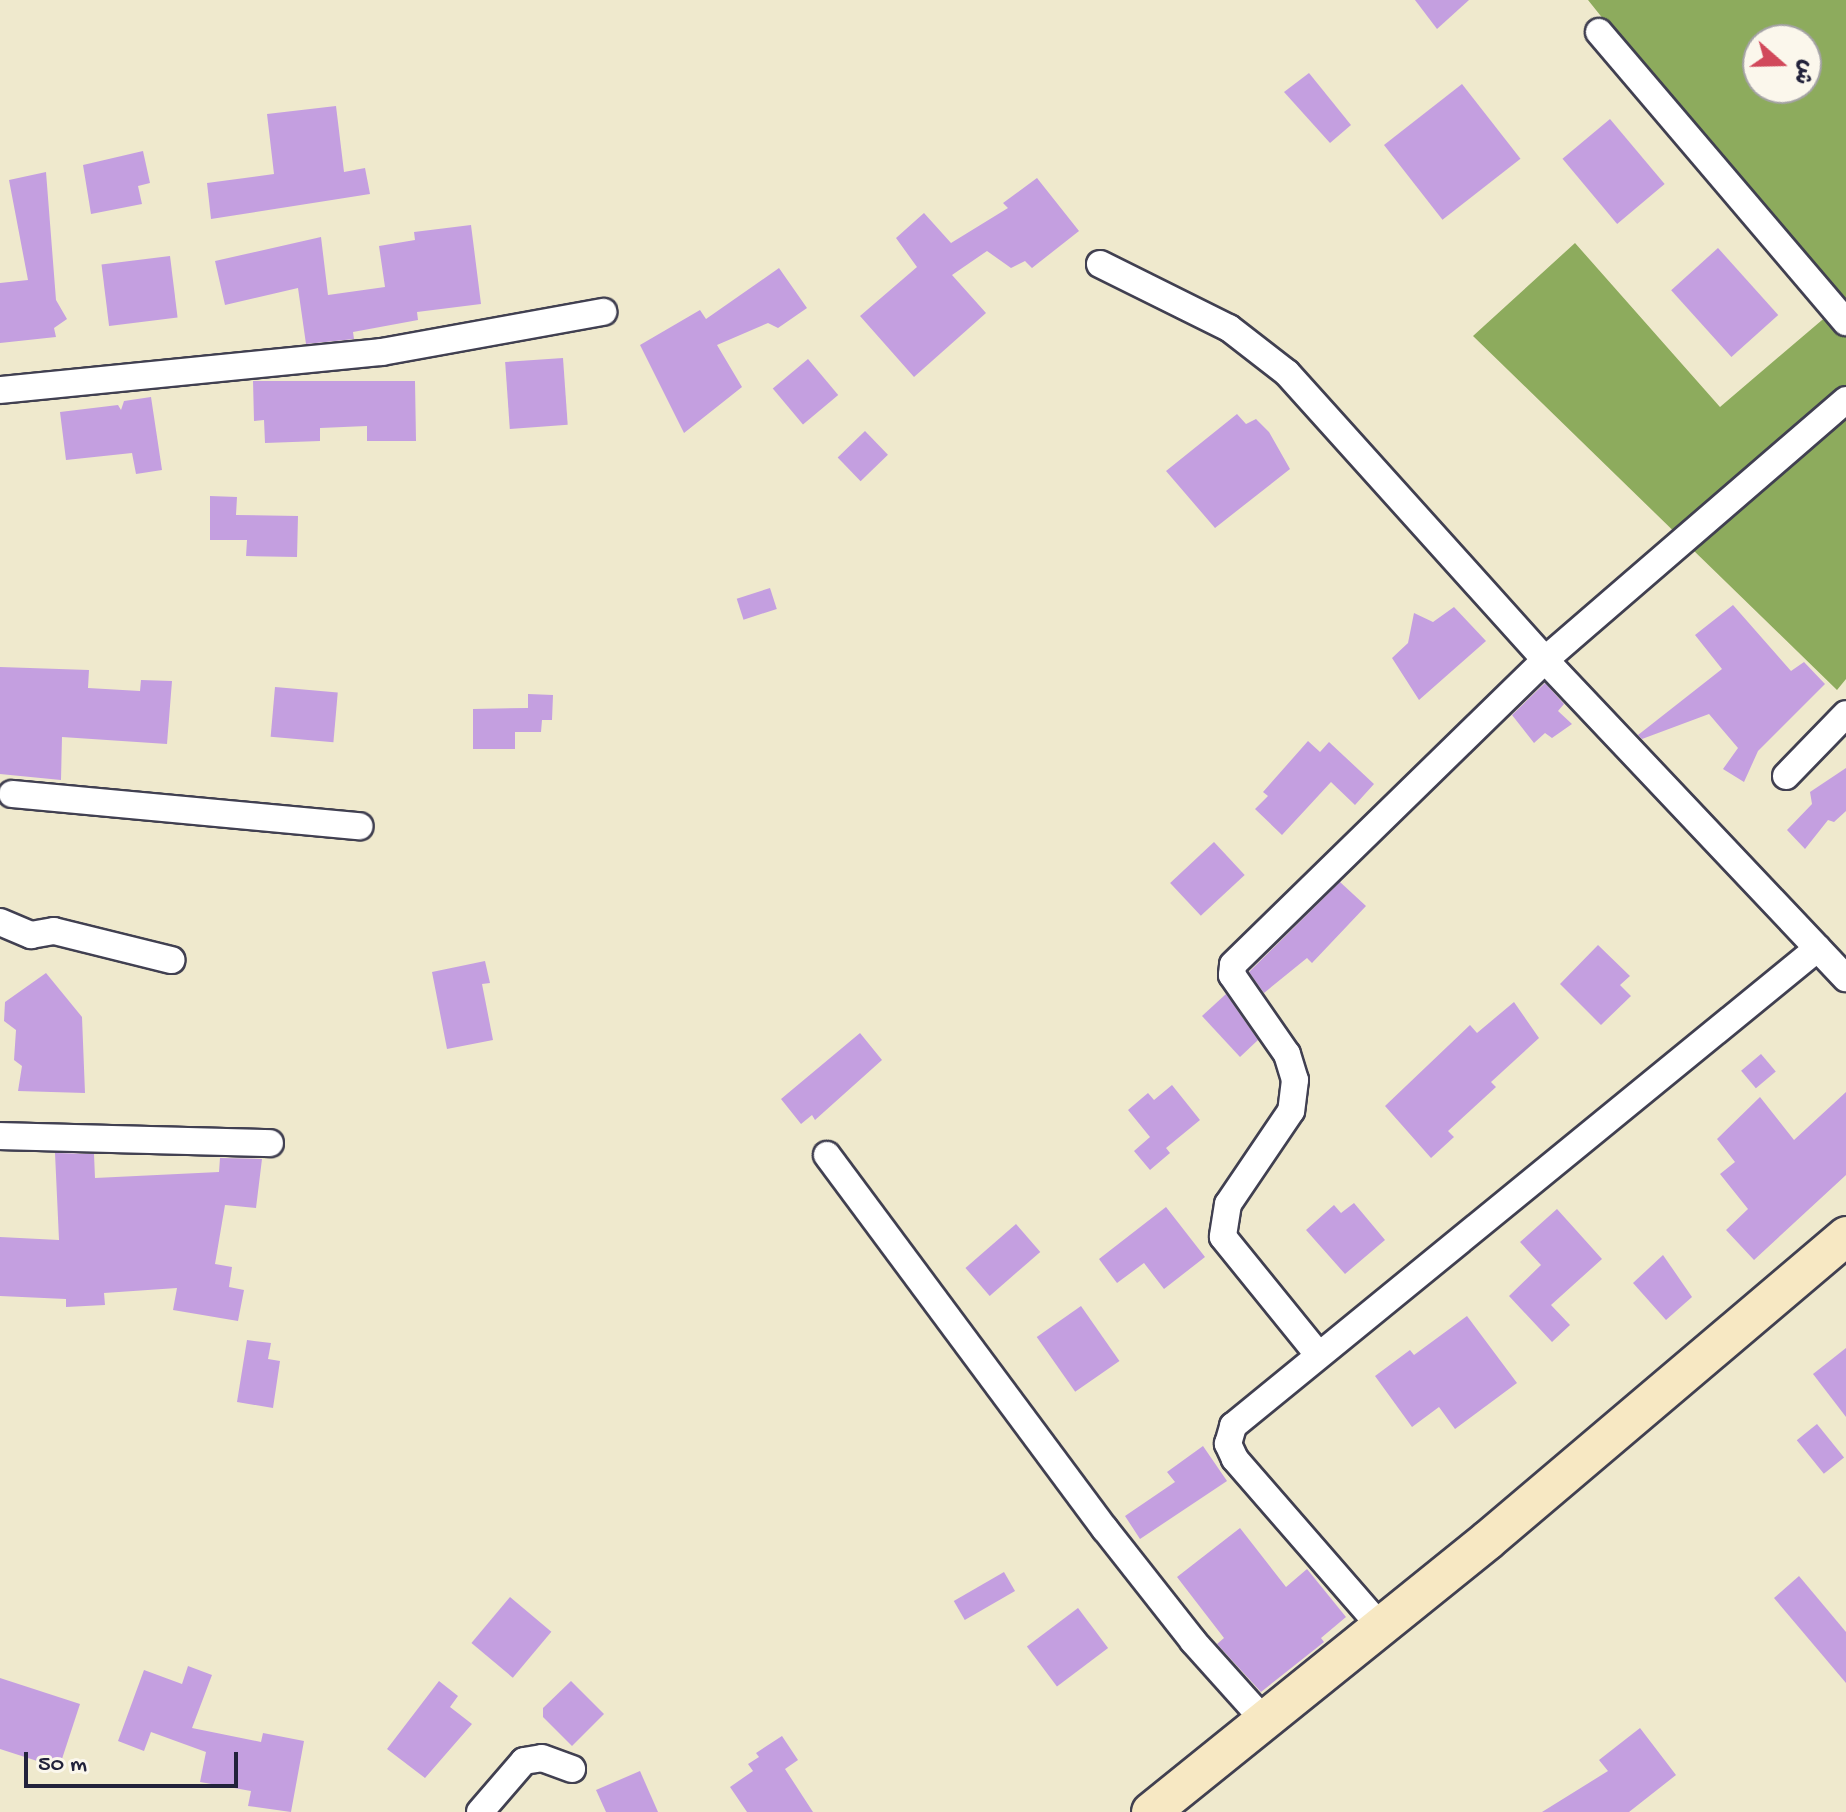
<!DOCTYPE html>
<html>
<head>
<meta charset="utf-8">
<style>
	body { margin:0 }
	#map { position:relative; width:1846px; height:1812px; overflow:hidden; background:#efe9cd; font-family:"Gochi Hand","Playpen Sans Arabic",sans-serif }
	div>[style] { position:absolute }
	.forest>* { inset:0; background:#8dab5d }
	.building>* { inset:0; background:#c49fe0; transform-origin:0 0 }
	.roads { filter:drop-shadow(2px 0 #414051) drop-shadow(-2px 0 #414051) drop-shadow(0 2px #414051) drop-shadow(0 -2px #414051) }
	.street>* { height:26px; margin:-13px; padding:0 13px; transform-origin:13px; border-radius:13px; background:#fff }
	.secondary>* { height:38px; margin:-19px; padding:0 19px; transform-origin:19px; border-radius:19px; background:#f7e8c3 }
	span { translate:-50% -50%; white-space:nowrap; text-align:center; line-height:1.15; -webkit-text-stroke:6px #fbf7ec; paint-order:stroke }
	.north { position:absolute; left:1742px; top:24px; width:80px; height:80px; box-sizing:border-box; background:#fbf7ec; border:2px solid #a4a2a5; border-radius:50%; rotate:110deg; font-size:22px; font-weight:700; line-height:32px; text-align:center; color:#22223b }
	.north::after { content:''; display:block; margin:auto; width:28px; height:36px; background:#d1495b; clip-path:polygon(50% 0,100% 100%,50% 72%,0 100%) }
	.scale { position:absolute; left:24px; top:1752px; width:214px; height:36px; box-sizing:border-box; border:4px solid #22223b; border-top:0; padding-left:10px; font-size:24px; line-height:28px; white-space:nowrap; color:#22223b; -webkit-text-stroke:6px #fbf7ec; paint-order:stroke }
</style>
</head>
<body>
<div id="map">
	<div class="forest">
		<div style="clip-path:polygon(evenodd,1588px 0,1846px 0,1846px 679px,1837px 690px,1473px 336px,1575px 243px,1720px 407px,1835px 309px,1588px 0,1758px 40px,1806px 40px,1806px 88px,1758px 88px,1758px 40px)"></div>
	</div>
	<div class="building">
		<div style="clip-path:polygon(1415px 0,1469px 0,1437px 29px)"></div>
		<div style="clip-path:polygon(1309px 73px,1351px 125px,1330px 143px,1284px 92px)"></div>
		<div style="left:1462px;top:84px;width:95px;height:99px;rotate:52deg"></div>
		<div style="clip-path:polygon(336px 106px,344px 172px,365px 168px,370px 194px,211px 219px,207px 183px,274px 174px,267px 114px)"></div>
		<div style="left:1610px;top:119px;width:85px;height:62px;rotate:50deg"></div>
		<div style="clip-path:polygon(143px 151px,150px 183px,138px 186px,142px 204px,91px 214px,83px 165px)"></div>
		<div style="clip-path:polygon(46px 172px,56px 300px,67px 319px,54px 328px,56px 337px,0 343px,0 283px,28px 280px,9px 180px)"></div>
		<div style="clip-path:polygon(1037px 178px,1079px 231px,1032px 268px,1025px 261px,1011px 268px,987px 251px,952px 275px,986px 313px,914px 377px,860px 316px,917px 267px,896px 238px,924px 213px,951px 243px,1008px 208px,1003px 203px)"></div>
		<div style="clip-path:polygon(471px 225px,481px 304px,417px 312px,418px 320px,353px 332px,354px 339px,306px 344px,298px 288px,225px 305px,215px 261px,321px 237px,328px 295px,385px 287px,379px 246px,415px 240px,414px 232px)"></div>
		<div style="left:1718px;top:248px;width:90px;height:63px;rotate:48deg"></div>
		<div style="left:170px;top:256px;width:62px;height:69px;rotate:83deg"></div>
		<div style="clip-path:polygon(779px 268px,807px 308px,778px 328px,768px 323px,717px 345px,742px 387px,684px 433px,640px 345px,700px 310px,706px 319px)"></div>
		<div style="left:563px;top:358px;width:67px;height:58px;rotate:86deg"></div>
		<div style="left:808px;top:359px;width:47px;height:46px;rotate:50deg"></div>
		<div style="clip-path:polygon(253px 381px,415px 381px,416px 441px,367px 441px,367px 426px,320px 428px,320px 441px,265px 443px,264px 420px,254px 421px)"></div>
		<div style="clip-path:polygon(151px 397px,162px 470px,136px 474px,132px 453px,66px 460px,60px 412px,118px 405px,121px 410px,124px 401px)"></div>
		<div style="clip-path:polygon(1237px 414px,1246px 424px,1256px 419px,1269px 432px,1290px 469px,1215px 528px,1166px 471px)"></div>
		<div style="left:865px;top:431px;width:33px;height:38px;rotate:46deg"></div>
		<div style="clip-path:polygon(210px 496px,237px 497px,236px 515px,298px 516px,297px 557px,246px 556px,247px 540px,210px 540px)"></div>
		<div style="left:770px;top:588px;width:22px;height:35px;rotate:72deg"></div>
		<div style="clip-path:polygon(1733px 605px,1791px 671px,1804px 662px,1825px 684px,1758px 751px,1744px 782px,1723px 769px,1738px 748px,1709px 714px,1642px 739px,1638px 735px,1722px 669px,1695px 635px)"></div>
		<div style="clip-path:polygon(1454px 607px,1486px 641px,1419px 700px,1392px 658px,1408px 643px,1414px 613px,1433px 622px)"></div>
		<div style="clip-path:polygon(0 667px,89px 670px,88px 688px,140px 691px,141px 680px,172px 681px,167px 744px,62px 737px,61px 780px,0 774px)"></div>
		<div style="clip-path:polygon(1545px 683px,1564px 704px,1558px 711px,1572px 724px,1552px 738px,1545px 733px,1534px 743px,1512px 715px)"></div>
		<div style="left:275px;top:687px;width:63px;height:50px;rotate:5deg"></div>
		<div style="clip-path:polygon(528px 694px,553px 695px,552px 720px,542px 720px,541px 732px,515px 732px,515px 749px,473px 749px,473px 709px,528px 708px)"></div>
		<div style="clip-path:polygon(1308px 741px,1320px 752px,1329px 742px,1374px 784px,1355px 805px,1331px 782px,1282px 835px,1255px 809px,1268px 796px,1263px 792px)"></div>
		<div style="clip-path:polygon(1846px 768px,1846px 811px,1834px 822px,1828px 820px,1805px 849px,1787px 830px,1812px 804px,1810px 792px)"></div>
		<div style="left:1214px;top:842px;width:45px;height:60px;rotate:47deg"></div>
		<div style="clip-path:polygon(1340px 882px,1366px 906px,1312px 963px,1307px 958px,1264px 993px,1249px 972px)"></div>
		<div style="clip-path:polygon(1598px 945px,1630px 976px,1620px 985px,1631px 996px,1601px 1025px,1560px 984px)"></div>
		<div style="clip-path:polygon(485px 961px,490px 983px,482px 984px,493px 1040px,447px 1049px,432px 972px)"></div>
		<div style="clip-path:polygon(46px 973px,82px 1017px,85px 1093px,18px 1091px,22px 1066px,14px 1060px,16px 1030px,4px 1021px,5px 1002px)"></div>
		<div style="clip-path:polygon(1226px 994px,1258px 1040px,1240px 1057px,1202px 1016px)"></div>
		<div style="clip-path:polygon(1514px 1002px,1539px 1038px,1491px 1082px,1496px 1087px,1448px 1131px,1454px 1137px,1431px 1158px,1385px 1106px,1470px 1025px,1477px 1033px)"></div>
		<div style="clip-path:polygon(860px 1033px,882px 1060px,815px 1120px,812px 1115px,801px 1124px,781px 1099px)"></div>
		<div style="left:1761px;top:1054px;width:23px;height:26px;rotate:50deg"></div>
		<div style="clip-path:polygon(1172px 1085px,1200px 1120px,1166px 1148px,1170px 1153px,1150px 1170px,1134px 1151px,1150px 1137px,1128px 1110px,1148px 1093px,1154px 1100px)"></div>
		<div style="clip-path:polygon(1846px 1092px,1846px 1175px,1754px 1260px,1726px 1230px,1748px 1209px,1720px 1174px,1735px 1162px,1717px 1139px,1760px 1097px,1794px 1140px)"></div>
		<div style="clip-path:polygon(55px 1153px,94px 1154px,95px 1178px,219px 1172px,220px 1158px,262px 1159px,256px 1208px,225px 1205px,215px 1264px,232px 1267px,229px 1287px,244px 1290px,238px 1321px,173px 1310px,177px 1288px,104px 1293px,105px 1305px,66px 1307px,66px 1299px,0 1296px,0 1237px,59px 1240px)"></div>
		<div style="clip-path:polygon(1354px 1203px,1385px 1240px,1345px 1274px,1306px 1230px,1334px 1205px,1341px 1213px)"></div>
		<div style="clip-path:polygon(1166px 1207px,1205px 1257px,1164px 1289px,1144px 1263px,1117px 1283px,1099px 1259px)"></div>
		<div style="clip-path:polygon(1557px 1209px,1602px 1259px,1551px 1305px,1570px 1325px,1552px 1342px,1509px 1296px,1541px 1265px,1520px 1242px)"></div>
		<div style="left:1016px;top:1224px;width:37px;height:67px;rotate:49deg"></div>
		<div style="clip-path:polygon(1663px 1255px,1692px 1297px,1666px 1320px,1633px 1283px)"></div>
		<div style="left:1081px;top:1306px;width:67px;height:54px;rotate:55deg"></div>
		<div style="clip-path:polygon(1467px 1316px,1517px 1383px,1455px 1429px,1439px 1407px,1412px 1427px,1375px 1376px,1410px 1350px,1414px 1355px)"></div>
		<div style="clip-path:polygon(247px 1340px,271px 1343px,268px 1359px,280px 1361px,273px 1408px,237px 1402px)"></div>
		<div style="clip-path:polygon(1846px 1348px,1846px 1417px,1813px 1374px)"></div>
		<div style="left:1817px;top:1424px;width:43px;height:26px;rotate:51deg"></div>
		<div style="clip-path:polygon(1203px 1446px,1227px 1481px,1140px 1539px,1125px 1516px,1175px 1482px,1167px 1472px)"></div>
		<div style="clip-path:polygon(1240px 1528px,1286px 1587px,1307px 1569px,1346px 1617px,1321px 1638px,1324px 1642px,1261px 1692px,1217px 1644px,1224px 1638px,1177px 1577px)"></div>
		<div style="left:1004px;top:1572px;width:22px;height:58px;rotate:60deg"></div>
		<div style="clip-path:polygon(1799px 1576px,1846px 1632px,1846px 1683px,1774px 1598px)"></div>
		<div style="left:510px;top:1597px;width:54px;height:60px;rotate:40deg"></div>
		<div style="left:1078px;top:1608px;width:50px;height:64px;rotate:53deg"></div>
		<div style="clip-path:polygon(188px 1666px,212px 1675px,192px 1728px,261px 1742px,263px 1733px,304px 1741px,291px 1812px,248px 1806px,251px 1791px,200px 1782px,206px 1752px,151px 1732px,144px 1751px,118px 1741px,144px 1670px,182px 1684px)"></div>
		<div style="clip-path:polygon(0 1678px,80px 1704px,59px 1768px,0 1749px)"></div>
		<div style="clip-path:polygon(439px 1681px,458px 1696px,450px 1707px,472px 1724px,425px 1778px,387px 1749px)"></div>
		<div style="clip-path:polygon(571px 1681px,604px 1714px,572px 1746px,543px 1717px,543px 1708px)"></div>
		<div style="clip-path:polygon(1640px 1728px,1676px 1775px,1629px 1812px,1542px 1812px,1608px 1771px,1599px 1760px)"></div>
		<div style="clip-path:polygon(782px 1736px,798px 1760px,785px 1769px,813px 1812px,747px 1812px,730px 1787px,753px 1771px,748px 1764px,759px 1757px,756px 1753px)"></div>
		<div style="clip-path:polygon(640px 1771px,658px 1812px,606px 1812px,596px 1790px)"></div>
	</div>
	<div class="roads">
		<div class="street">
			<div style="left:1599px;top:32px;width:381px;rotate:49.6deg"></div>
			<div style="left:1100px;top:264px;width:144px;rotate:26.4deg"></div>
			<div style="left:1229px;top:328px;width:73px;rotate:37.8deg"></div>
			<div style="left:1287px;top:373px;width:386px;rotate:48deg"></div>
			<div style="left:1545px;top:660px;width:436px;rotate:135.7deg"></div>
			<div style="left:1233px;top:965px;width:10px;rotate:96deg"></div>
			<div style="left:1232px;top:975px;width:96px;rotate:55.2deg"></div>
			<div style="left:1287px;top:1054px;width:27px;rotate:73deg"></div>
			<div style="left:1295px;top:1080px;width:31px;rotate:97deg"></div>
			<div style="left:1291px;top:1111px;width:112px;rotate:124.1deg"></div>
			<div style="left:1228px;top:1204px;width:33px;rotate:99deg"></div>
			<div style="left:1223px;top:1237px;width:149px;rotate:51deg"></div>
			<div style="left:0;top:390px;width:384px;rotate:-5.7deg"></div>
			<div style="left:382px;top:352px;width:225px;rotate:-10.3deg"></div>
			<div style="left:1846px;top:400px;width:398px;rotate:139.2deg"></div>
			<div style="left:1545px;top:660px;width:438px;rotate:46.6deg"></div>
			<div style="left:1786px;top:776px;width:86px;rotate:-45.9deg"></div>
			<div style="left:12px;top:794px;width:349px;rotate:5.3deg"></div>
			<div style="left:0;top:922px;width:34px;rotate:23deg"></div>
			<div style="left:31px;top:935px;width:23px;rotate:-10deg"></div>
			<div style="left:54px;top:931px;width:121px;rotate:13.9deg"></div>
			<div style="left:0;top:1136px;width:270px;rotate:1.5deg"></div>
			<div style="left:827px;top:1155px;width:466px;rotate:53.4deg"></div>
			<div style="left:1105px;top:1529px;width:142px;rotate:51.8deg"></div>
			<div style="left:1193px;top:1641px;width:106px;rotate:48.1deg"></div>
			<div style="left:1381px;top:1627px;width:223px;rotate:-131deg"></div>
			<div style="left:1235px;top:1459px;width:17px;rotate:-115deg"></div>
			<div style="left:1228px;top:1444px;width:19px;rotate:-74deg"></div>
			<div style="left:1233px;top:1426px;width:755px;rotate:-39.25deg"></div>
			<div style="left:480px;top:1812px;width:67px;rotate:-49.2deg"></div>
			<div style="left:524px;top:1761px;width:18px;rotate:-9deg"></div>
			<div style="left:542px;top:1758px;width:32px;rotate:20deg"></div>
		</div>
		<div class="secondary">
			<div style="left:1151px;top:1812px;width:433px;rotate:-38.9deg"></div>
			<div style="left:1488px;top:1540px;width:470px;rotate:-40.3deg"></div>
		</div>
	</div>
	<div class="north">ش</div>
	<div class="scale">50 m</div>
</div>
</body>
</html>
